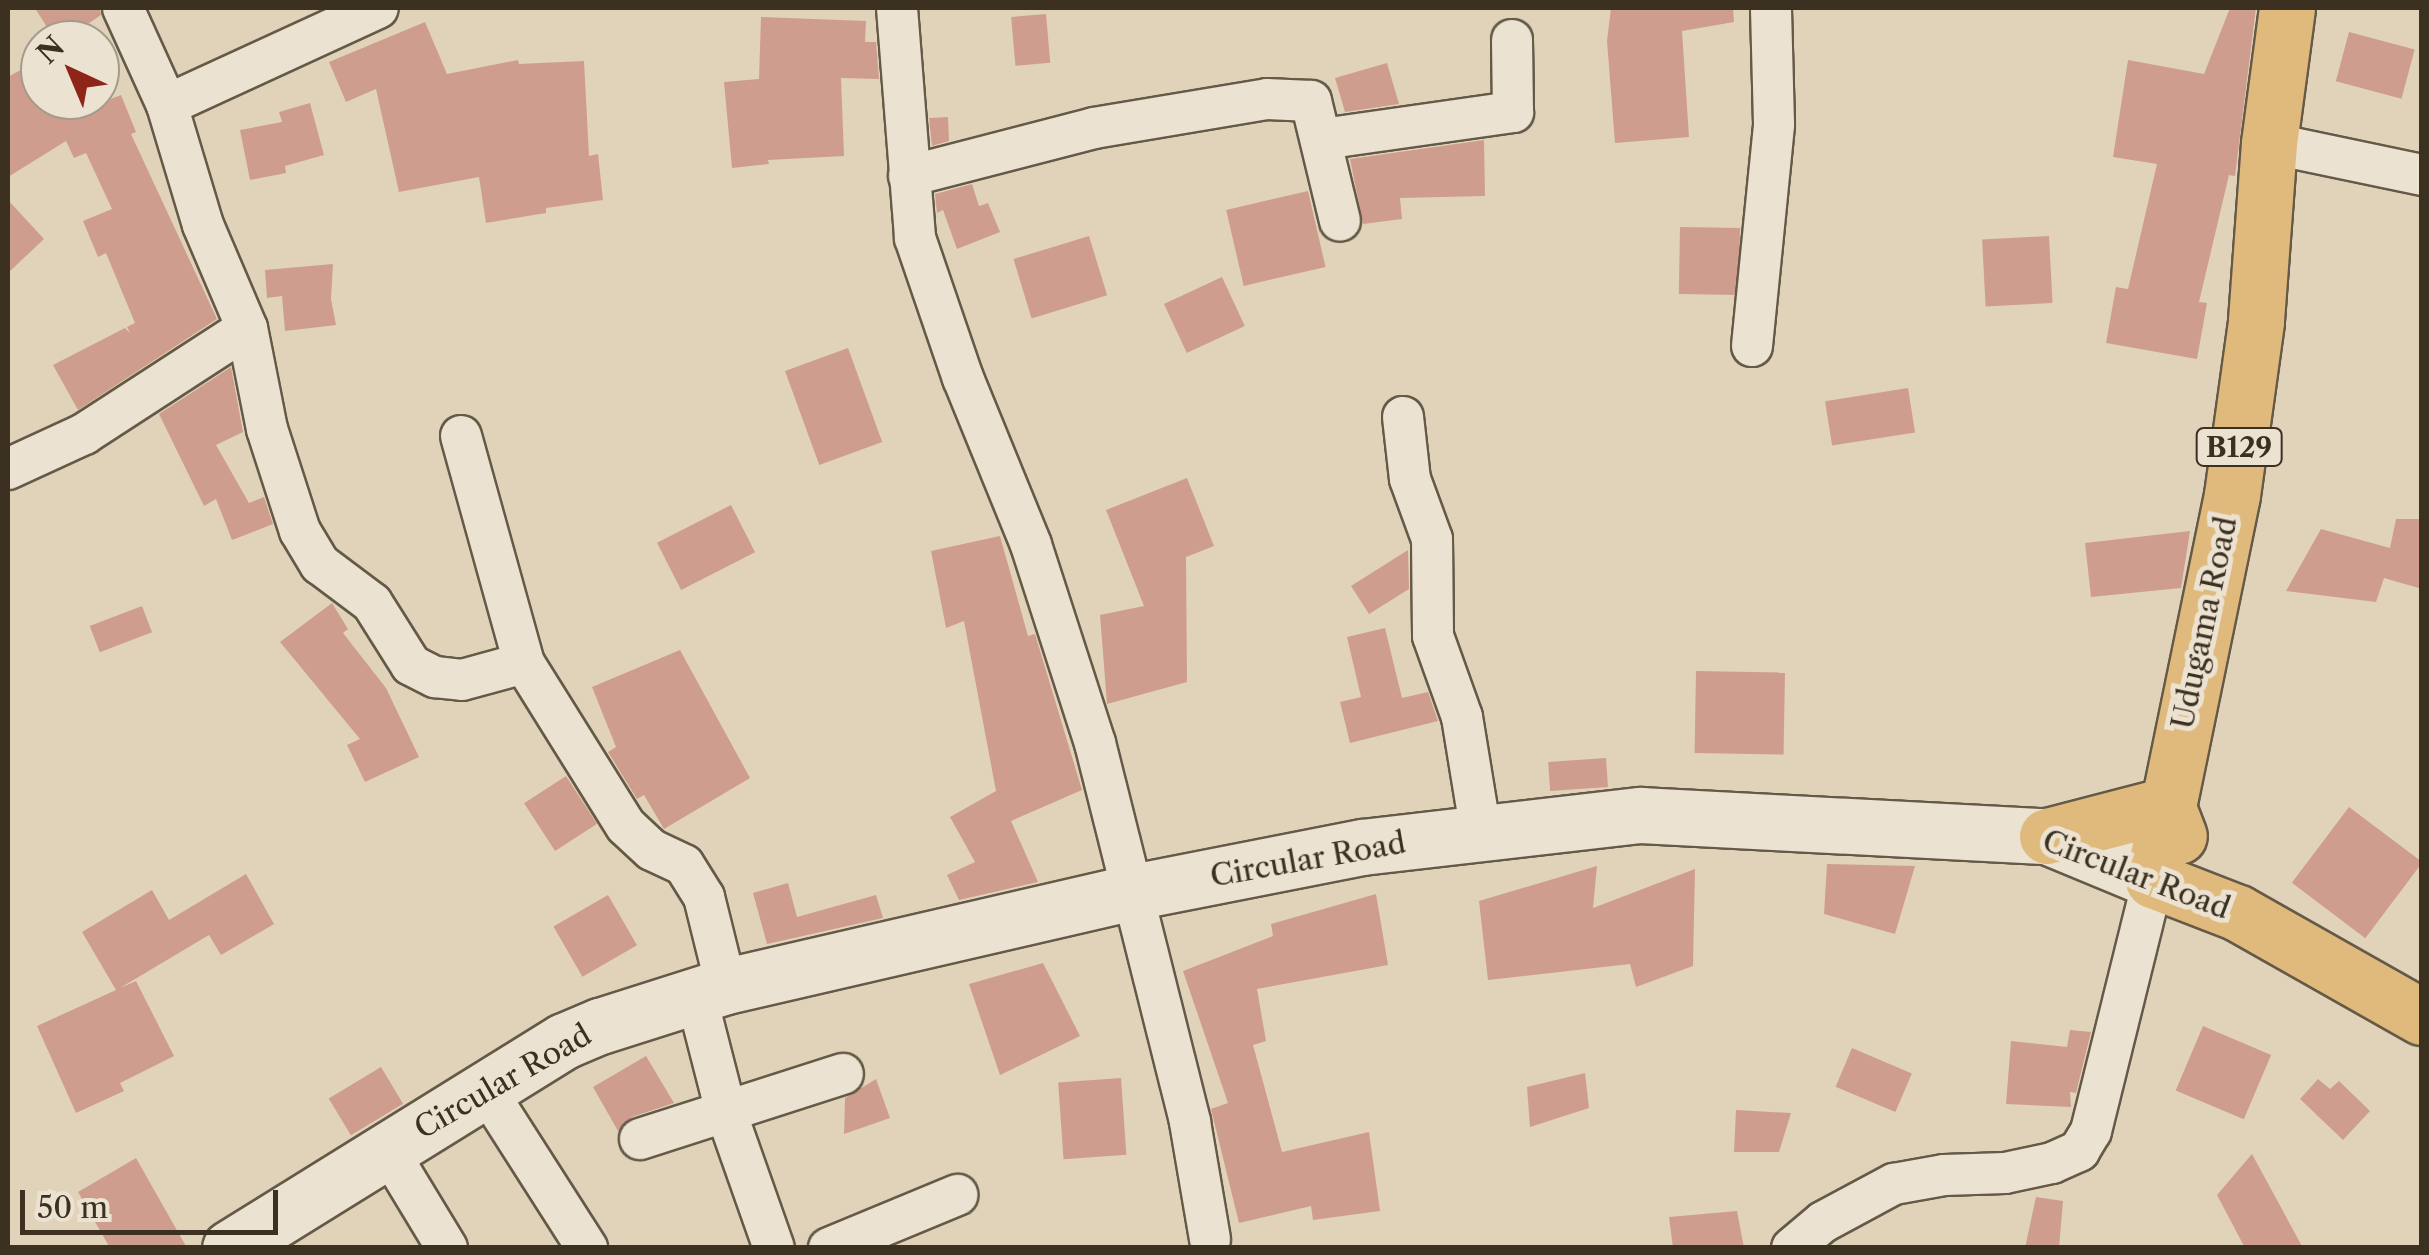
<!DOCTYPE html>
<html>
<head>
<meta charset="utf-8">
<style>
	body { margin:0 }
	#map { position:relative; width:2429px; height:1255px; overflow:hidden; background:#e0d3ba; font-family:"Libre Caslon Text",serif }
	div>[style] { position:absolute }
	.building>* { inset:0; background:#cf9d8e; transform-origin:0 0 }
	.roads { filter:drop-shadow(2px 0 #655947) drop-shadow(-2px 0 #655947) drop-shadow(0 2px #655947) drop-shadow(0 -2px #655947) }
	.minor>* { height:40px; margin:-20px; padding:0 20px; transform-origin:20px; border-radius:20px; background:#ebe2d2 }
	.secondary>* { height:55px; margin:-27.5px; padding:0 27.5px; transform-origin:27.5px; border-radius:27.5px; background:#ebe2d2 }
	.primary>* { height:55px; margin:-27.5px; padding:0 27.5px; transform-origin:27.5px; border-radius:27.5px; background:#e0ba7d }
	span { translate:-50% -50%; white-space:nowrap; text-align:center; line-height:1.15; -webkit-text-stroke:10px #ebe2d2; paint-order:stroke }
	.shield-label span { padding:2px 8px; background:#ebe2d2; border:2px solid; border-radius:8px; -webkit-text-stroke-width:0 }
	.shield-label { font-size:28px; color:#3c3021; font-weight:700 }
	.street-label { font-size:30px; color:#3c3021 }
	.frame { position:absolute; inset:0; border:10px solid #3c3021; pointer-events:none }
	.north { position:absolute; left:20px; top:20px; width:100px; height:100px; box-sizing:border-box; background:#ebe2d2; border:2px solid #a59b8b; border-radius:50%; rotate:316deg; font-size:28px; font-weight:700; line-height:40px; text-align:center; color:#3c3021 }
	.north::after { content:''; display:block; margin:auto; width:35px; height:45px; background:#8f2418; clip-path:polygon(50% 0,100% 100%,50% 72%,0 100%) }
	.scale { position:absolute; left:20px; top:1190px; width:258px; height:45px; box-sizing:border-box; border:5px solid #3c3021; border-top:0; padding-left:12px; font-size:30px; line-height:35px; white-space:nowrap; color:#3c3021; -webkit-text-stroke:8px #ebe2d2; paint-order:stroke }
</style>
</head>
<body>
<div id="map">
	<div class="building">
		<div style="clip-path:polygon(35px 8px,100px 8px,101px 15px,85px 26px,92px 40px,55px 40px)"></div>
		<div style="clip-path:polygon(1611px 8px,1733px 8px,1734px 22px,1682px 31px,1689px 137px,1615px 143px,1607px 41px)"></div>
		<div style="clip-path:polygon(2230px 8px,2256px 8px,2235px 176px,2229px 175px,2199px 302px,2207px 303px,2197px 359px,2106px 343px,2116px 287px,2128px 289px,2157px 164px,2113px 157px,2128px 60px,2204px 74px)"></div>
		<div style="left:1046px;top:14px;width:49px;height:35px;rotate:85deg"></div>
		<div style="clip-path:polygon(761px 17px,866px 21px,865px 42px,876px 42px,879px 79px,841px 78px,844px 156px,768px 160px,769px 164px,732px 168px,724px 82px,759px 79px)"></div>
		<div style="clip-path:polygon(425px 22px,447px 74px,518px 60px,519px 64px,584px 61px,589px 156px,598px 154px,603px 200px,546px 208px,546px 213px,486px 223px,479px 177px,399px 192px,376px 89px,346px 102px,329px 62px)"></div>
		<div style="left:2349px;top:32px;width:68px;height:51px;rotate:15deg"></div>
		<div style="clip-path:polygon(40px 59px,40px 100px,108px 100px,121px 95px,136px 132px,131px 134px,217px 319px,78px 410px,53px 365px,125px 328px,130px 333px,127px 327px,135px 323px,106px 253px,98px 257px,83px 221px,112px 209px,86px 153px,74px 158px,66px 141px,8px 177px,8px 77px)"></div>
		<div style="clip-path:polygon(1387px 63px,1399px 104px,1345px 112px,1335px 78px)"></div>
		<div style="clip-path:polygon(310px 103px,324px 155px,285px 166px,286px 173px,250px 180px,240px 130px,282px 122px,279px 112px)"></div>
		<div style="clip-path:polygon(948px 117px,949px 141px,932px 146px,929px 118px)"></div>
		<div style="clip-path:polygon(1484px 140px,1485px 196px,1400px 198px,1402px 219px,1363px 224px,1350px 159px)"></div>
		<div style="clip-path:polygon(972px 184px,979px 206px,988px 203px,1000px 232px,957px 249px,943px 210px,937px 213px,935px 194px)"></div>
		<div style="left:1308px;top:191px;width:78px;height:84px;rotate:77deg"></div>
		<div style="clip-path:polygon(8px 200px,44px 239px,8px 273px)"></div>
		<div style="left:1680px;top:227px;width:60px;height:67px;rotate:1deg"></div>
		<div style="left:1089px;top:236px;width:62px;height:79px;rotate:73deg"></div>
		<div style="left:2049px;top:236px;width:67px;height:67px;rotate:87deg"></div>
		<div style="clip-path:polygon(333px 264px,331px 299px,336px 325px,285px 331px,282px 296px,267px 298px,265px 270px)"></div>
		<div style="left:1222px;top:277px;width:54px;height:64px;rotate:65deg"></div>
		<div style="left:848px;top:348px;width:100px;height:67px;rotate:70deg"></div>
		<div style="clip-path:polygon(231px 367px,243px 432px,216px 445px,249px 503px,264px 497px,273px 524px,232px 540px,216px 499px,204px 506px,159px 414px)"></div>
		<div style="left:1908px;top:388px;width:45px;height:84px;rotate:81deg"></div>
		<div style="clip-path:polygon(1187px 478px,1214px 546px,1186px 557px,1187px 682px,1107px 704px,1100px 615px,1144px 606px,1106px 510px)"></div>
		<div style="left:731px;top:505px;width:53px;height:83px;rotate:63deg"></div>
		<div style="clip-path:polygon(2396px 519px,2422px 519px,2422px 589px,2384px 578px,2376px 602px,2286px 591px,2321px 529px,2390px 548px)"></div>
		<div style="clip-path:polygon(2190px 531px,2181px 588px,2091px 597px,2085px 543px)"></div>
		<div style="clip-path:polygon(1000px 536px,1028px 636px,1035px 634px,1082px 790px,1011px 821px,1038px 882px,959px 900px,947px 875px,975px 862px,950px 817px,996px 791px,964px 621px,946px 628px,931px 551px)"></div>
		<div style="clip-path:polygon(1408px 550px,1409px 589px,1369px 614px,1351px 586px)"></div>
		<div style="clip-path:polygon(332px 603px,348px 629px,343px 633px,386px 688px,419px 757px,365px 782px,347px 745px,360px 739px,280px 642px)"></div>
		<div style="left:142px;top:606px;width:28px;height:56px;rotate:69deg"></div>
		<div style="clip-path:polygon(1385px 628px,1402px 698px,1428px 692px,1438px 721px,1350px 743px,1340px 702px,1361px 697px,1347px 637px)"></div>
		<div style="clip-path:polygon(680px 650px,750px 778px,664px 829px,644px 795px,637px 799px,608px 752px,616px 747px,592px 687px)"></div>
		<div style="left:1696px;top:671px;width:89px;height:82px;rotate:1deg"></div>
		<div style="left:1606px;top:758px;width:29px;height:58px;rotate:86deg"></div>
		<div style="left:566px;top:776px;width:57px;height:50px;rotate:57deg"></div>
		<div style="left:2349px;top:807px;width:92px;height:95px;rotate:37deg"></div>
		<div style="clip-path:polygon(1827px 864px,1915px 866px,1895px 934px,1824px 914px)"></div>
		<div style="clip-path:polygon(1597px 866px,1593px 908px,1695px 869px,1693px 966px,1636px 987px,1630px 964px,1488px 980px,1479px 901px)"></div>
		<div style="clip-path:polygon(246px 874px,274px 924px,221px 955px,209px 935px,120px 988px,136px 981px,174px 1056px,120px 1083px,124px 1091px,76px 1113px,37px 1026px,116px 990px,82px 932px,152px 890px,169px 920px)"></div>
		<div style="clip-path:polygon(788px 883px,797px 917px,876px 895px,883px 918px,767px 944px,753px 893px)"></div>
		<div style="clip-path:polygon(1376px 894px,1388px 965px,1257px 989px,1266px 1041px,1253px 1045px,1282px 1152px,1369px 1132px,1380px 1211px,1313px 1220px,1311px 1206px,1239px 1223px,1211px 1109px,1228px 1103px,1183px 971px,1273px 936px,1271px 924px)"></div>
		<div style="left:608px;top:895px;width:58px;height:63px;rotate:60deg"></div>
		<div style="clip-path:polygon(1043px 963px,1080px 1036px,1000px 1075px,969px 984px)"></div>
		<div style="left:2203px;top:1026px;width:74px;height:70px;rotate:23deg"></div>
		<div style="clip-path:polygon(2070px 1030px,2091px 1032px,2076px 1093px,2070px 1092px,2071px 1107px,2006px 1104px,2011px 1041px,2067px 1047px)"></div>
		<div style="left:1852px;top:1048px;width:65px;height:42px;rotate:23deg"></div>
		<div style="clip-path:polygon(646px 1056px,674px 1103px,632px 1117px,618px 1131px,593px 1087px)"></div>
		<div style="left:381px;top:1067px;width:43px;height:61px;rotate:59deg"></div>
		<div style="clip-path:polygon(1585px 1073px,1589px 1108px,1530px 1127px,1527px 1087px)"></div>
		<div style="left:1121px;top:1078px;width:77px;height:63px;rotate:86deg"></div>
		<div style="clip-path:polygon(876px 1079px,890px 1118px,844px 1134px,845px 1098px)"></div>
		<div style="clip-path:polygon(2318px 1079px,2330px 1089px,2339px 1081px,2370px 1111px,2343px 1140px,2300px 1099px)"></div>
		<div style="clip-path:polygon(1736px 1110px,1791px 1113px,1779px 1152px,1734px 1152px)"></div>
		<div style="clip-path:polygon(2252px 1154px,2303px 1248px,2245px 1248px,2217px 1195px)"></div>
		<div style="clip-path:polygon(136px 1158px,187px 1248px,110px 1248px,78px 1192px)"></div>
		<div style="clip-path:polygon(2036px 1197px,2063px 1201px,2059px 1248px,2025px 1248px)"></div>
		<div style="clip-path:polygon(1737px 1211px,1744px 1248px,1673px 1248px,1669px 1217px)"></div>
	</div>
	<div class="roads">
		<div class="minor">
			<div style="left:123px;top:8px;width:107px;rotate:65.6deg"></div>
			<div style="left:167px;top:105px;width:125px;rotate:73.3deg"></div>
			<div style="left:203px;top:225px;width:112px;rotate:66.9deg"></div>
			<div style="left:247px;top:328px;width:103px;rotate:78.8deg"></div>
			<div style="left:267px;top:429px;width:107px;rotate:72.1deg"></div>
			<div style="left:300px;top:531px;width:39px;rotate:59deg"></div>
			<div style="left:320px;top:564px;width:65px;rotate:36.9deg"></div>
			<div style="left:372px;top:603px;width:73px;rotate:57.8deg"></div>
			<div style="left:411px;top:665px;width:27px;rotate:27deg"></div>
			<div style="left:435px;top:677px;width:27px;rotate:6deg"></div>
			<div style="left:462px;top:680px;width:64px;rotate:-15.3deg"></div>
			<div style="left:897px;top:8px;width:231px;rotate:85.5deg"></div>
			<div style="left:915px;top:238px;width:148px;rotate:71.1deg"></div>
			<div style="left:963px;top:378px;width:180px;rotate:67.8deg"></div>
			<div style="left:1031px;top:545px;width:208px;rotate:72.1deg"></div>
			<div style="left:1095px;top:743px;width:391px;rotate:75.9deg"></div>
			<div style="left:1190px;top:1122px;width:119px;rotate:80.3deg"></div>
			<div style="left:167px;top:105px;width:232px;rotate:-24.7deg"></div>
			<div style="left:1323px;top:139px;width:192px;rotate:-8.1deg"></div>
			<div style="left:1513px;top:112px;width:72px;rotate:-90.8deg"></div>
			<div style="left:2269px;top:143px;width:156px;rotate:11.8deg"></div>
			<div style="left:909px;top:176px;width:191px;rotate:-14.5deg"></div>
			<div style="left:1094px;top:128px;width:175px;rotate:-9.5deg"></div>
			<div style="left:1267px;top:99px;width:44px;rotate:2.6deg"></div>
			<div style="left:1311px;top:101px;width:123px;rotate:76.4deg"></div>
			<div style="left:1752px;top:346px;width:223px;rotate:-84.3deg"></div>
			<div style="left:1774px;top:124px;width:116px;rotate:-91.5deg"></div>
			<div style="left:1403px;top:417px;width:62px;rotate:83.6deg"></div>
			<div style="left:1410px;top:479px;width:64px;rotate:69.9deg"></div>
			<div style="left:1432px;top:539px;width:97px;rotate:89.4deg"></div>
			<div style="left:1433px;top:636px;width:86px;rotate:70.3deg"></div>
			<div style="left:1462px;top:717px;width:118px;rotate:80.7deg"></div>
			<div style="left:461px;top:436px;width:236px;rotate:74.5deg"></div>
			<div style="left:524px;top:663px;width:192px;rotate:58deg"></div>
			<div style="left:626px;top:826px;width:35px;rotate:43deg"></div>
			<div style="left:652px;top:850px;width:35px;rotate:25deg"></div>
			<div style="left:684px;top:865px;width:38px;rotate:58deg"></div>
			<div style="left:704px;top:897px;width:92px;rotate:76.1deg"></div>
			<div style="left:8px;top:469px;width:84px;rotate:-24.7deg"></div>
			<div style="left:84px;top:434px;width:194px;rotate:-33deg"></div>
			<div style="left:696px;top:995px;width:121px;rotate:75.6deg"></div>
			<div style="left:726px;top:1112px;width:144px;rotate:70.6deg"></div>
			<div style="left:486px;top:1090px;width:188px;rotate:57.4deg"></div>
			<div style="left:640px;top:1139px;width:213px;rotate:-17.8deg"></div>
			<div style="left:387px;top:1149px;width:116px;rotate:58.8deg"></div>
			<div style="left:829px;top:1248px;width:139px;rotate:-22.5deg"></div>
			<div style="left:1792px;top:1248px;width:40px;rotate:-40deg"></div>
			<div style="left:1823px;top:1222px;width:81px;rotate:-28.2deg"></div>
			<div style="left:1894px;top:1184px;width:51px;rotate:-10.2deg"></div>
			<div style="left:1944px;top:1175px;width:61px;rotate:-1.9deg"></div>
			<div style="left:2005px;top:1173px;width:48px;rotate:-12deg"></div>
			<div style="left:2052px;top:1163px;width:30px;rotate:-24deg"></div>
			<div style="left:2079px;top:1151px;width:23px;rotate:-59deg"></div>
			<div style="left:2091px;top:1131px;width:259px;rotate:-76.1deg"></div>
		</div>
		<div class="secondary">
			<div style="left:230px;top:1248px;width:393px;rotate:-31.8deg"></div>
			<div style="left:564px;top:1041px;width:39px;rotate:-23deg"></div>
			<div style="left:600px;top:1026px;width:132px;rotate:-17.6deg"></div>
			<div style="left:726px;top:986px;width:418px;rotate:-13deg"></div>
			<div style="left:1133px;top:892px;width:233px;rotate:-11.1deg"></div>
			<div style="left:1362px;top:847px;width:280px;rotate:-6.6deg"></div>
			<div style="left:1640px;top:815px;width:408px;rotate:3deg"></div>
			<div style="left:2047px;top:836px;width:115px;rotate:22.5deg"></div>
		</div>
		<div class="primary">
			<div style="left:2287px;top:8px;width:136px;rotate:97.6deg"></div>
			<div style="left:2269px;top:143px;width:179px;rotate:94.2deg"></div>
			<div style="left:2256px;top:322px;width:175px;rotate:97.9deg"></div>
			<div style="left:2232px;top:495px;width:393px;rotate:101.6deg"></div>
			<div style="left:2153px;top:880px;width:91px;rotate:21.2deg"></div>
			<div style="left:2238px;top:913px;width:211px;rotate:29.5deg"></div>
			<div style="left:2047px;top:836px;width:124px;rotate:-14.5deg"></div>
			<div style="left:2167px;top:805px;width:33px;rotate:69deg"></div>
		</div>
	</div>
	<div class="shield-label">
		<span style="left:2239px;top:447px">B129</span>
	</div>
	<div class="street-label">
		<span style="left:2205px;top:623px;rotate:-78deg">Udugama Road</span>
		<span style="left:1308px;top:860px;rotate:-10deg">Circular Road</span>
		<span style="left:2136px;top:875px;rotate:21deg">Circular Road</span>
		<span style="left:503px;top:1082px;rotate:-30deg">Circular Road</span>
	</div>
	<div class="frame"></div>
	<div class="north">N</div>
	<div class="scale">50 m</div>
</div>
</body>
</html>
